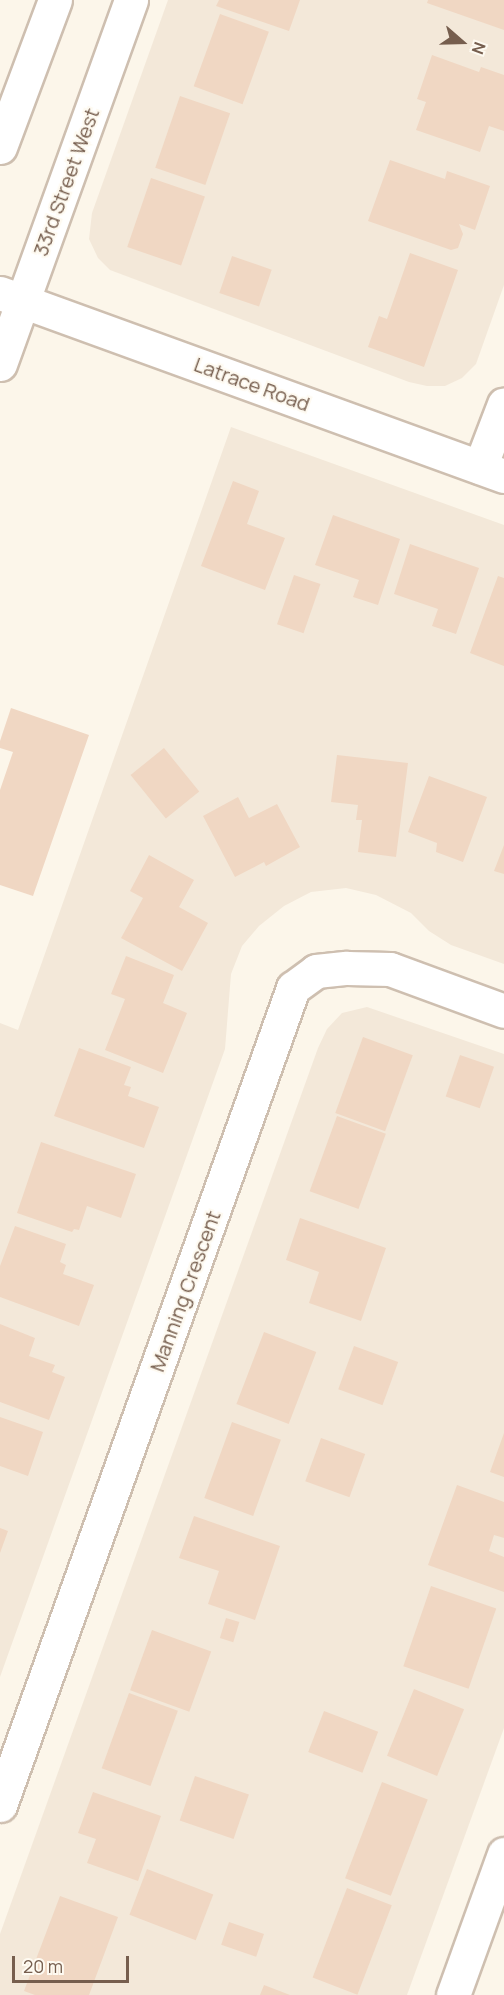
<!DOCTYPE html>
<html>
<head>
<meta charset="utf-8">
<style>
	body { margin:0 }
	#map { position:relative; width:504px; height:1995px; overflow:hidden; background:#fcf6ea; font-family:Manrope,sans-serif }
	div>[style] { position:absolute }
	.residential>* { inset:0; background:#f3e8d9 }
	.building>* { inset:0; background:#f0d7c3; transform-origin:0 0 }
	.roads { filter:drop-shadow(2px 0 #cebfb0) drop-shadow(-2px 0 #cebfb0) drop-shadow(0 2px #cebfb0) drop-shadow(0 -2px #cebfb0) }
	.street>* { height:33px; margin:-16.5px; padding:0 16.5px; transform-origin:16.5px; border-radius:16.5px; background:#fff }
	.secondary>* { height:33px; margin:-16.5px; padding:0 16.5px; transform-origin:16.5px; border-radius:16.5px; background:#fff }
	span { translate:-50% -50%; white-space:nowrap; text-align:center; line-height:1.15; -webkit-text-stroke:4.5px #fefaf1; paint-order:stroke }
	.street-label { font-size:20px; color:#765e4e }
	.north { position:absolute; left:432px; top:12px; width:60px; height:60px; -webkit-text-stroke:4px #fefaf1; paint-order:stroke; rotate:110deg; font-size:16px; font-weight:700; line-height:24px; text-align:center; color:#765e4e }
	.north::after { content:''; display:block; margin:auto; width:21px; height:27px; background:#765e4e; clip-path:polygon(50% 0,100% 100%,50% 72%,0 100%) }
	.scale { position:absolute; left:12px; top:1956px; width:117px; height:27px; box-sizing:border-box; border:3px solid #765e4e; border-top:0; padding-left:8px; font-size:18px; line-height:21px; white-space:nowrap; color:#765e4e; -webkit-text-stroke:4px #fefaf1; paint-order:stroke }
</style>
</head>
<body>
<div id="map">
	<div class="residential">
		<div style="clip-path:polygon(168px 0,504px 0,504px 285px,476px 364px,462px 378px,445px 386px,427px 386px,409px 382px,110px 270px,98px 258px,89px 239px,92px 213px)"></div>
		<div style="clip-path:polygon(231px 427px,504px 525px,504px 964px,451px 945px,429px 931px,411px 913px,376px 895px,346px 888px,311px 892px,284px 906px,259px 926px,242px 946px,231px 974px,225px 1049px,0 1677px,0 1023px,18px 1030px)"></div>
		<div style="clip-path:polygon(367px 1007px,504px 1054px,504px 1728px,407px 1995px,0 1995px,0 1934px,318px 1048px,327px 1029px,342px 1013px)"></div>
	</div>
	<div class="building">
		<div style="clip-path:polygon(219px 0,300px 0,289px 31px,216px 6px)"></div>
		<div style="clip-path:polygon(428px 0,504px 0,504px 30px,427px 3px)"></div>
		<div style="left:220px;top:14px;width:52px;height:77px;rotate:20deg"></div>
		<div style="clip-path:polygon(432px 55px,479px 72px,481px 67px,504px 75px,504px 131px,489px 126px,480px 152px,416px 130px,426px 102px,417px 99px)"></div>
		<div style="left:180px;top:96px;width:53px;height:76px;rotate:19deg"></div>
		<div style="clip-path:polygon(390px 160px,445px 179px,447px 171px,490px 186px,475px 230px,459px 224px,463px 234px,458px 248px,451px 250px,368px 221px)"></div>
		<div style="left:151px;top:178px;width:57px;height:73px;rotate:19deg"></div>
		<div style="clip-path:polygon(410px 253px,458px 270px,424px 367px,368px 347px,379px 316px,387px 319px)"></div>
		<div style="left:232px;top:256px;width:42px;height:39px;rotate:19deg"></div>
		<div style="clip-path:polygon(233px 481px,259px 491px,247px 524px,285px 538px,265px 590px,201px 566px)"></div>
		<div style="clip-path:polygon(333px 515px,400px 539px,378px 605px,353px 597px,359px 580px,315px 565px)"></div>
		<div style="clip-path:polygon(410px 544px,479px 568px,456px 634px,432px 626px,438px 609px,394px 594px)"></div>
		<div style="left:294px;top:575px;width:28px;height:52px;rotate:19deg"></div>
		<div style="clip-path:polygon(498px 576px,504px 578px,504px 666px,470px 653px)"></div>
		<div style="clip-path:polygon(11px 708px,89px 735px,33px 896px,0 885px,0 790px,13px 752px,0 748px,0 741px)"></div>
		<div style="left:164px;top:748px;width:56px;height:43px;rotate:51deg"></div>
		<div style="clip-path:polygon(337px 755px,408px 763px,396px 857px,358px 852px,362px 820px,356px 820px,358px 805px,331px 802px)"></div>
		<div style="clip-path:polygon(429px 776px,487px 797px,463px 862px,436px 852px,437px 843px,408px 832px)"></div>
		<div style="clip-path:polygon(238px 797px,249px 818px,277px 804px,300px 847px,266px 866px,264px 862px,235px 877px,203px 816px)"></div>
		<div style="clip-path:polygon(504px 845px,504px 874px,494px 871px)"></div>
		<div style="clip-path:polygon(149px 855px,194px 880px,179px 907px,208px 923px,182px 971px,121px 938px,143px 898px,130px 891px)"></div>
		<div style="clip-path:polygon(126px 956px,174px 975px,163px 1003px,187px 1013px,163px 1073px,105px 1050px,125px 999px,111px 994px)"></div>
		<div style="left:363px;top:1037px;width:53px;height:81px;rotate:20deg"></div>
		<div style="clip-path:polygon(79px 1048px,131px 1067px,124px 1085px,131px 1087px,128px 1096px,159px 1107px,144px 1148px,54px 1116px)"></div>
		<div style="left:460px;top:1055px;width:36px;height:44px;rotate:19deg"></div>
		<div style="left:337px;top:1116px;width:52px;height:80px;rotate:20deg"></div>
		<div style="clip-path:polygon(41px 1142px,136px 1174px,121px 1218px,87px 1206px,79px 1230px,74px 1229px,72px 1232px,17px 1213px)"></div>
		<div style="clip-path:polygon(300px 1218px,386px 1248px,361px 1321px,309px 1303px,319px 1272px,286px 1260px)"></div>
		<div style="clip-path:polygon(15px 1226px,66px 1244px,60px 1262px,66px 1265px,63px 1274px,94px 1285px,79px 1326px,0 1297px,0 1266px)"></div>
		<div style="clip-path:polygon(0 1324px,35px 1338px,29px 1356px,55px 1365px,52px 1372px,65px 1377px,49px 1420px,0 1402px)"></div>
		<div style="left:264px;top:1332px;width:56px;height:77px;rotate:21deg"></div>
		<div style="left:354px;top:1346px;width:47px;height:46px;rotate:20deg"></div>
		<div style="clip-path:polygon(0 1417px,43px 1432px,28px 1476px,0 1466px)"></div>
		<div style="left:232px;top:1422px;width:52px;height:81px;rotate:20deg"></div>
		<div style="clip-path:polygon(504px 1433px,504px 1477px,490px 1472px)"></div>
		<div style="left:321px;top:1438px;width:47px;height:46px;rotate:20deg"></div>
		<div style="clip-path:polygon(457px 1485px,504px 1502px,504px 1538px,494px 1535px,489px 1551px,504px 1557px,504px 1592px,428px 1565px)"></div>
		<div style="clip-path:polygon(194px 1516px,280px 1546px,255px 1620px,208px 1604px,219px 1571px,179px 1558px)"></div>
		<div style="clip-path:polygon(0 1528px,8px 1531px,0 1553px)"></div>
		<div style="left:431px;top:1586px;width:69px;height:85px;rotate:19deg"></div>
		<div style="left:226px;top:1618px;width:14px;height:21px;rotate:17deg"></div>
		<div style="left:152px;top:1630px;width:63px;height:64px;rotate:20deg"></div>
		<div style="left:414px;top:1689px;width:54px;height:72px;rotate:22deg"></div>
		<div style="left:129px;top:1693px;width:52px;height:80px;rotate:20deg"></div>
		<div style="left:324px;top:1711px;width:58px;height:44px;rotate:21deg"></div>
		<div style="left:195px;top:1776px;width:57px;height:47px;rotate:19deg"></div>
		<div style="left:382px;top:1782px;width:49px;height:103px;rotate:21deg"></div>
		<div style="clip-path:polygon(93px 1792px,161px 1816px,138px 1881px,87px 1863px,96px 1839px,78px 1833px)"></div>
		<div style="left:147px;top:1869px;width:71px;height:49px;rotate:21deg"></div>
		<div style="left:347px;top:1888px;width:48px;height:96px;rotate:21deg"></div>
		<div style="clip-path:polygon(60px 1896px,118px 1917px,89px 1995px,35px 1995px,24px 1991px)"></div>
		<div style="left:229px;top:1922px;width:37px;height:24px;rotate:19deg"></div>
		<div style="clip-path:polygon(264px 1985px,290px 1995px,260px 1995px)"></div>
	</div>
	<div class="roads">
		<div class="street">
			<div style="left:0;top:293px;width:536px;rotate:19.96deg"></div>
			<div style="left:480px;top:467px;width:67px;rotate:-69.1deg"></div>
			<div style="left:0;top:1805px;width:868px;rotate:-70.27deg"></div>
			<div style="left:293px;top:988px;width:29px;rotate:-36deg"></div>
			<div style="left:316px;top:971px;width:31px;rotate:-6deg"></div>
			<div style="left:347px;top:968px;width:43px;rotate:1.3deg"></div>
			<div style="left:390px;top:969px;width:121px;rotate:20.2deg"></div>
			<div style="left:453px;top:1995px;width:150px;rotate:-70.1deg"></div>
		</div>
		<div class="secondary">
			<div style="left:0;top:147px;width:157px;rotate:-69.5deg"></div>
			<div style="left:0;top:364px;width:387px;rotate:-70.2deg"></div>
		</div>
	</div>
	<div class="street-label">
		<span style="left:66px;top:182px;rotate:-70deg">33rd Street West</span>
		<span style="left:252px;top:384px;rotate:20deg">Latrace Road</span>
		<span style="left:185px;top:1291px;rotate:-70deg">Manning Crescent</span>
	</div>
	<div class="north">N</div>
	<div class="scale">20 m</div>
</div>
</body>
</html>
